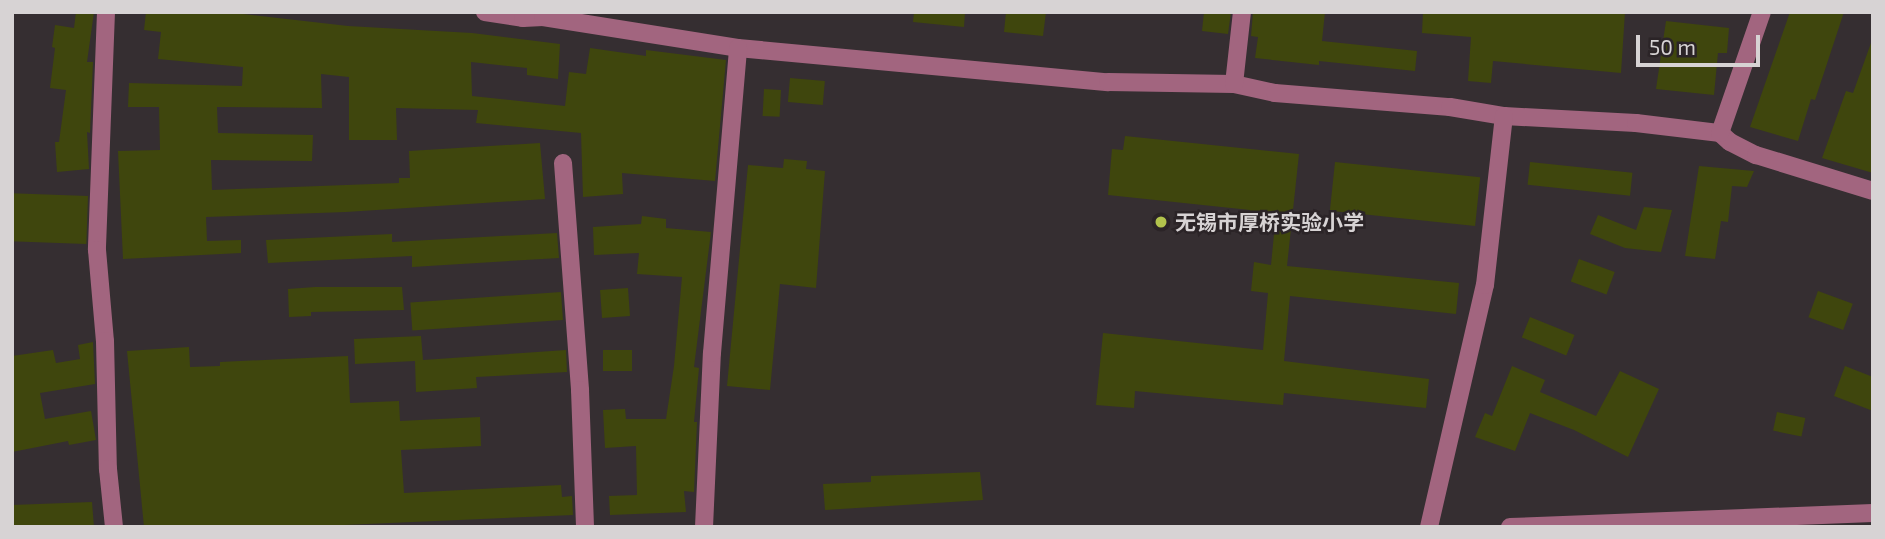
<!DOCTYPE html>
<html>
<head>
<meta charset="utf-8">
<style>
	body { margin:0 }
	#map { position:relative; width:1885px; height:539px; overflow:hidden; background:#352e31; font-family:"Exo 2","Noto Sans SC",sans-serif }
	div>[style] { position:absolute }
	.building>* { inset:0; background:#3f460d; transform-origin:0 0 }
	.minor>* { height:18px; margin:-9px; padding:0 9px; transform-origin:9px; border-radius:9px; background:#a2657f }
	.dots>* { width:19px; height:19px; translate:-50% -50%; box-sizing:border-box; border:4px solid #2b2427; border-radius:50% }
	span { translate:-50% -50%; white-space:nowrap; text-align:center; line-height:1.15; -webkit-text-stroke:5px #2b2427; paint-order:stroke }
	.poi-label { font-size:21px; color:#d7d3d4; font-weight:700 }
	.left { translate:0 -50%; text-align:left }
	.frame { position:absolute; inset:0; border:14px solid #d7d3d4; pointer-events:none }
	.scale { position:absolute; left:1636px; top:35px; width:124px; height:32px; box-sizing:border-box; border:4px solid #d7d3d4; border-top:0; padding-left:9px; font-size:21px; line-height:24px; white-space:nowrap; color:#d7d3d4; -webkit-text-stroke:5px #2b2427; paint-order:stroke }
</style>
</head>
<body>
<div id="map">
	<div class="building">
		<div style="clip-path:polygon(76px 12px,94px 12px,87px 62px,93px 62px,90px 133px,87px 132px,89px 169px,57px 172px,55px 142px,59px 142px,66px 90px,50px 88px,55px 48px,52px 47px,55px 25px,74px 28px)"></div>
		<div style="clip-path:polygon(146px 12px,226px 12px,348px 26px,472px 33px,560px 44px,558px 79px,527px 75px,527px 68px,471px 62px,472px 96px,565px 106px,569px 72px,586px 74px,590px 48px,646px 56px,646px 50px,726px 60px,715px 181px,622px 173px,623px 194px,583px 197px,581px 133px,476px 123px,478px 110px,396px 108px,397px 140px,349px 140px,349px 77px,321px 74px,322px 108px,217px 107px,218px 133px,313px 135px,312px 161px,211px 160px,212px 190px,399px 183px,399px 178px,410px 178px,409px 151px,540px 143px,545px 199px,346px 212px,206px 217px,207px 241px,241px 240px,241px 253px,123px 259px,118px 151px,160px 150px,159px 107px,128px 107px,129px 83px,242px 86px,243px 67px,158px 59px,161px 32px,144px 30px)"></div>
		<div style="clip-path:polygon(914px 12px,965px 12px,964px 27px,913px 22px)"></div>
		<div style="clip-path:polygon(1006px 12px,1046px 12px,1043px 36px,1004px 32px)"></div>
		<div style="clip-path:polygon(1204px 12px,1231px 12px,1228px 34px,1202px 31px)"></div>
		<div style="clip-path:polygon(1253px 12px,1325px 12px,1322px 41px,1417px 51px,1415px 71px,1319px 61px,1319px 65px,1255px 58px,1258px 37px,1251px 36px)"></div>
		<div style="clip-path:polygon(1423px 12px,1625px 12px,1621px 73px,1493px 61px,1491px 83px,1468px 81px,1471px 37px,1422px 33px)"></div>
		<div style="clip-path:polygon(1790px 12px,1844px 12px,1815px 100px,1811px 99px,1798px 141px,1750px 127px)"></div>
		<div style="clip-path:polygon(1666px 21px,1729px 28px,1727px 53px,1718px 53px,1714px 95px,1656px 89px)"></div>
		<div style="clip-path:polygon(1871px 43px,1873px 44px,1873px 173px,1822px 158px,1846px 91px,1853px 93px)"></div>
		<div style="left:790px;top:78px;width:35px;height:24px;rotate:5deg"></div>
		<div style="left:764px;top:89px;width:17px;height:27px;rotate:3deg"></div>
		<div style="clip-path:polygon(1125px 136px,1299px 154px,1287px 266px,1459px 283px,1456px 314px,1290px 296px,1284px 361px,1429px 379px,1426px 408px,1284px 393px,1283px 405px,1135px 391px,1134px 408px,1096px 405px,1103px 333px,1263px 350px,1268px 293px,1251px 291px,1254px 262px,1271px 265px,1275px 224px,1249px 221px,1250px 210px,1108px 195px,1112px 149px,1123px 150px)"></div>
		<div style="clip-path:polygon(784px 159px,807px 161px,806px 169px,825px 171px,816px 288px,780px 284px,770px 390px,727px 386px,748px 165px,783px 168px)"></div>
		<div style="left:1335px;top:162px;width:146px;height:49px;rotate:6deg"></div>
		<div style="left:1530px;top:162px;width:103px;height:23px;rotate:6deg"></div>
		<div style="clip-path:polygon(1699px 166px,1754px 171px,1747px 187px,1732px 186px,1728px 222px,1721px 221px,1715px 259px,1685px 256px)"></div>
		<div style="left:88px;top:196px;width:48px;height:76px;rotate:92deg"></div>
		<div style="clip-path:polygon(1644px 207px,1672px 210px,1661px 252px,1625px 248px,1590px 234px,1598px 215px,1636px 230px)"></div>
		<div style="clip-path:polygon(642px 216px,666px 219px,666px 228px,711px 232px,694px 367px,699px 368px,694px 422px,697px 422px,694px 492px,684px 491px,686px 512px,610px 515px,609px 496px,637px 495px,636px 446px,605px 448px,603px 410px,625px 409px,626px 419px,666px 419px,674px 366px,682px 277px,637px 274px,639px 253px,594px 255px,593px 227px,641px 224px)"></div>
		<div style="clip-path:polygon(557px 233px,559px 258px,412px 267px,412px 256px,268px 263px,266px 240px,392px 234px,392px 242px)"></div>
		<div style="left:1579px;top:259px;width:38px;height:24px;rotate:20deg"></div>
		<div style="clip-path:polygon(315px 287px,402px 287px,404px 310px,311px 312px,311px 316px,289px 317px,288px 289px)"></div>
		<div style="left:628px;top:288px;width:28px;height:28px;rotate:86deg"></div>
		<div style="left:1818px;top:291px;width:37px;height:28px;rotate:20deg"></div>
		<div style="left:561px;top:292px;width:28px;height:151px;rotate:86deg"></div>
		<div style="left:1530px;top:317px;width:48px;height:22px;rotate:22deg"></div>
		<div style="clip-path:polygon(421px 336px,423px 360px,566px 350px,567px 372px,476px 377px,477px 388px,416px 392px,415px 361px,355px 364px,354px 339px)"></div>
		<div style="clip-path:polygon(93px 342px,95px 384px,40px 393px,45px 419px,91px 411px,96px 440px,69px 445px,68px 441px,12px 452px,12px 356px,53px 350px,56px 363px,80px 359px,78px 345px)"></div>
		<div style="clip-path:polygon(189px 347px,190px 367px,220px 366px,220px 362px,348px 356px,350px 403px,399px 401px,400px 421px,480px 417px,481px 446px,401px 450px,404px 493px,561px 485px,562px 497px,572px 496px,573px 515px,298px 527px,144px 527px,127px 351px)"></div>
		<div style="left:632px;top:350px;width:21px;height:29px;rotate:90deg"></div>
		<div style="clip-path:polygon(1512px 366px,1545px 380px,1540px 392px,1596px 416px,1620px 371px,1659px 389px,1628px 457px,1574px 430px,1530px 413px,1515px 451px,1475px 437px,1485px 413px,1492px 416px)"></div>
		<div style="clip-path:polygon(1845px 366px,1873px 377px,1873px 411px,1834px 396px)"></div>
		<div style="left:1777px;top:412px;width:29px;height:19px;rotate:12deg"></div>
		<div style="clip-path:polygon(980px 472px,983px 500px,825px 510px,823px 484px,871px 482px,871px 476px)"></div>
		<div style="clip-path:polygon(92px 502px,94px 527px,12px 527px,12px 505px)"></div>
	</div>
	<div class="minor">
		<div style="left:106px;top:12px;width:238px;rotate:92.2deg"></div>
		<div style="left:97px;top:250px;width:91px;rotate:85deg"></div>
		<div style="left:105px;top:341px;width:128px;rotate:88.7deg"></div>
		<div style="left:108px;top:469px;width:58px;rotate:84.1deg"></div>
		<div style="left:485px;top:12px;width:38px;rotate:9deg"></div>
		<div style="left:523px;top:18px;width:20px;rotate:-3deg"></div>
		<div style="left:543px;top:17px;width:197px;rotate:9deg"></div>
		<div style="left:738px;top:48px;width:372px;rotate:5.3deg"></div>
		<div style="left:1108px;top:82px;width:126px;rotate:0.9deg"></div>
		<div style="left:1234px;top:84px;width:42px;rotate:12.4deg"></div>
		<div style="left:1275px;top:93px;width:176px;rotate:4.6deg"></div>
		<div style="left:1450px;top:107px;width:55px;rotate:9.5deg"></div>
		<div style="left:1504px;top:116px;width:132px;rotate:3deg"></div>
		<div style="left:1636px;top:123px;width:85px;rotate:6.8deg"></div>
		<div style="left:1720px;top:133px;width:13px;rotate:42deg"></div>
		<div style="left:1730px;top:142px;width:29px;rotate:27deg"></div>
		<div style="left:1756px;top:155px;width:122px;rotate:17.1deg"></div>
		<div style="left:1234px;top:84px;width:72px;rotate:-83.7deg"></div>
		<div style="left:1720px;top:133px;width:128px;rotate:-70.9deg"></div>
		<div style="left:563px;top:163px;width:228px;rotate:85.7deg"></div>
		<div style="left:580px;top:390px;width:137px;rotate:87.9deg"></div>
		<div style="left:704px;top:527px;width:174px;rotate:-87.4deg"></div>
		<div style="left:712px;top:353px;width:306px;rotate:-85.1deg"></div>
		<div style="left:1429px;top:527px;width:248px;rotate:-77deg"></div>
		<div style="left:1485px;top:285px;width:170px;rotate:-83.6deg"></div>
		<div style="left:1510px;top:527px;width:363px;rotate:-2.2deg"></div>
	</div>
	<div class="dots">
		<div style="left:1161px;top:222px;background:#b2c34c"></div>
	</div>
	<div class="poi-label">
		<span class="left" style="left:1175px;top:222px">无锡市厚桥实验小学</span>
	</div>
	<div class="frame"></div>
	<div class="scale">50 m</div>
</div>
</body>
</html>
